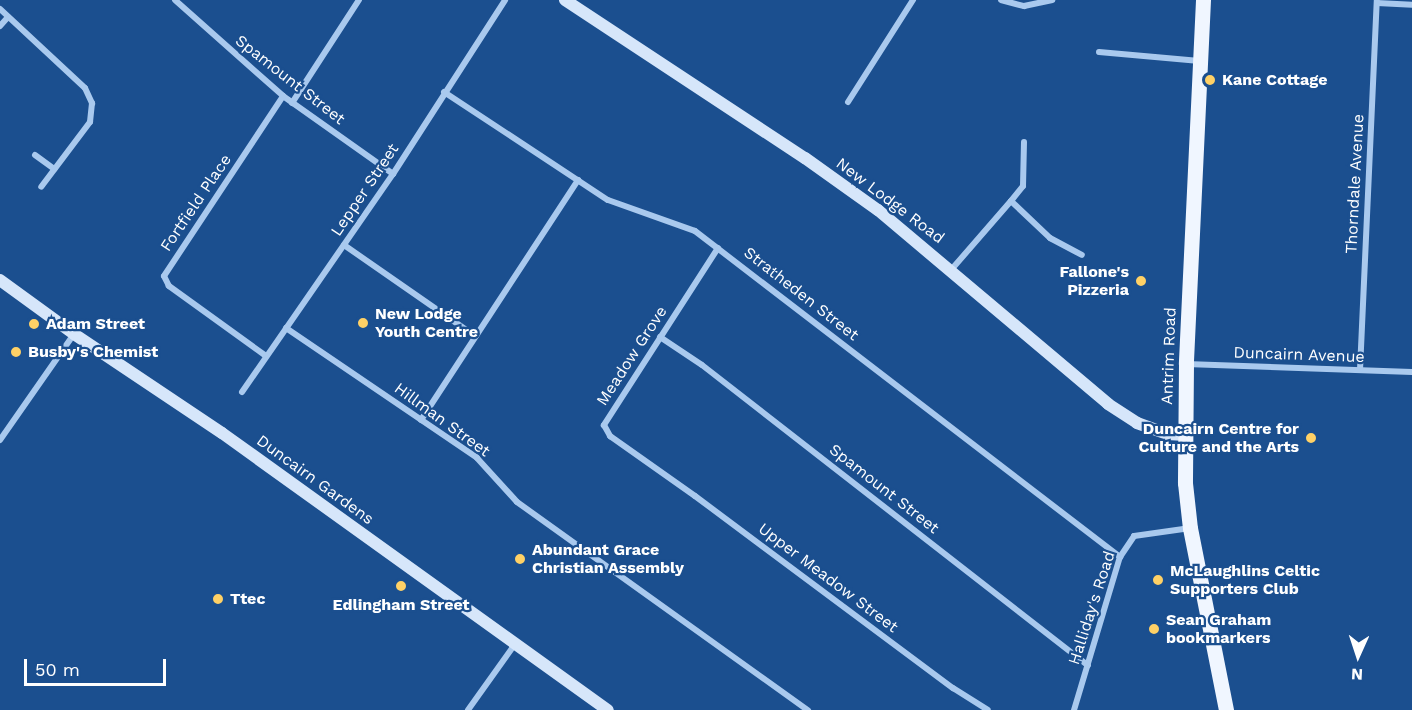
<!DOCTYPE html>
<html>
<head>
<meta charset="utf-8">
<style>
	body { margin:0 }
	#map { position:relative; width:1412px; height:710px; overflow:hidden; background:#1b4f8f; font-family:"Work Sans",sans-serif }
	div>[style] { position:absolute }
	.street>* { height:6px; margin:-3px; padding:0 3px; transform-origin:3px; border-radius:3px; background:#a9c9ee }
	.secondary>* { height:12px; margin:-6px; padding:0 6px; transform-origin:6px; border-radius:6px; background:#d6e6fa }
	.primary>* { height:15px; margin:-7.5px; padding:0 7.5px; transform-origin:7.5px; border-radius:7.5px; background:#f0f6ff }
	.dots>* { width:16px; height:16px; translate:-50% -50%; box-sizing:border-box; border:3px solid #1b4f8f; border-radius:50% }
	span { translate:-50% -50%; white-space:nowrap; text-align:center; line-height:1.15; -webkit-text-stroke:4.5px #1b4f8f; paint-order:stroke }
	.street-label { font-size:16px; color:#fff }
	.poi-label { font-size:16px; color:#fff; font-weight:700 }
	.left { translate:0 -50%; text-align:left }
	.right { translate:-100% -50%; text-align:right }
	.north { position:absolute; left:1328px; top:626px; width:60px; height:60px; -webkit-text-stroke:4px #1b4f8f; paint-order:stroke; rotate:183deg; font-size:16px; font-weight:700; line-height:24px; text-align:center; color:#fff }
	.north::after { content:''; display:block; margin:auto; width:21px; height:27px; background:#fff; clip-path:polygon(50% 0,100% 100%,50% 72%,0 100%) }
	.scale { position:absolute; left:24px; top:659px; width:142px; height:27px; box-sizing:border-box; border:3px solid #fff; border-top:0; padding-left:8px; font-size:18px; line-height:21px; white-space:nowrap; color:#fff; -webkit-text-stroke:4px #1b4f8f; paint-order:stroke }
</style>
</head>
<body>
<div id="map">
	<div class="street">
		<div style="left:175px;top:0;width:144px;rotate:41.6deg"></div>
		<div style="left:283px;top:96px;width:135px;rotate:35.3deg"></div>
		<div style="left:1001px;top:0;width:24px;rotate:15deg"></div>
		<div style="left:1024px;top:6px;width:29px;rotate:-12deg"></div>
		<div style="left:1377px;top:3px;width:35px;rotate:3deg"></div>
		<div style="left:0;top:9px;width:116px;rotate:42.9deg"></div>
		<div style="left:85px;top:88px;width:17px;rotate:65deg"></div>
		<div style="left:92px;top:103px;width:19px;rotate:96deg"></div>
		<div style="left:90px;top:122px;width:81px;rotate:127deg"></div>
		<div style="left:0;top:26px;width:12px;rotate:-48deg"></div>
		<div style="left:1099px;top:52px;width:101px;rotate:5.1deg"></div>
		<div style="left:444px;top:92px;width:196px;rotate:33.4deg"></div>
		<div style="left:608px;top:200px;width:92px;rotate:19.6deg"></div>
		<div style="left:695px;top:231px;width:536px;rotate:37.49deg"></div>
		<div style="left:848px;top:102px;width:121px;rotate:-57.5deg"></div>
		<div style="left:292px;top:103px;width:123px;rotate:-57deg"></div>
		<div style="left:35px;top:155px;width:24px;rotate:36deg"></div>
		<div style="left:1011px;top:201px;width:19px;rotate:-51deg"></div>
		<div style="left:1023px;top:186px;width:44px;rotate:-88.7deg"></div>
		<div style="left:344px;top:245px;width:160px;rotate:34.8deg"></div>
		<div style="left:718px;top:248px;width:211px;rotate:122.8deg"></div>
		<div style="left:604px;top:425px;width:13px;rotate:61deg"></div>
		<div style="left:610px;top:436px;width:104px;rotate:35.2deg"></div>
		<div style="left:695px;top:496px;width:322px;rotate:36.7deg"></div>
		<div style="left:953px;top:688px;width:41px;rotate:32.2deg"></div>
		<div style="left:951px;top:270px;width:91px;rotate:-49deg"></div>
		<div style="left:1011px;top:201px;width:54px;rotate:43.5deg"></div>
		<div style="left:1050px;top:238px;width:36px;rotate:28deg"></div>
		<div style="left:286px;top:328px;width:231px;rotate:34.2deg"></div>
		<div style="left:477px;top:458px;width:59px;rotate:47.7deg"></div>
		<div style="left:517px;top:502px;width:358px;rotate:35.6deg"></div>
		<div style="left:660px;top:337px;width:50px;rotate:33.7deg"></div>
		<div style="left:702px;top:365px;width:489px;rotate:37.9deg"></div>
		<div style="left:266px;top:356px;width:120px;rotate:-144.2deg"></div>
		<div style="left:169px;top:286px;width:11px;rotate:-117deg"></div>
		<div style="left:164px;top:276px;width:216px;rotate:-56.5deg"></div>
		<div style="left:1186px;top:364px;width:226px;rotate:2deg"></div>
		<div style="left:1360px;top:370px;width:370px;rotate:-87.4deg"></div>
		<div style="left:242px;top:392px;width:265px;rotate:-55.3deg"></div>
		<div style="left:393px;top:174px;width:207px;rotate:-57.2deg"></div>
		<div style="left:421px;top:420px;width:287px;rotate:-56.8deg"></div>
		<div style="left:0;top:440px;width:129px;rotate:-55.1deg"></div>
		<div style="left:468px;top:710px;width:81px;rotate:-54.5deg"></div>
		<div style="left:1074px;top:710px;width:160px;rotate:-73.3deg"></div>
		<div style="left:1120px;top:557px;width:25px;rotate:-56deg"></div>
		<div style="left:1134px;top:536px;width:57px;rotate:-8.1deg"></div>
	</div>
	<div class="secondary">
		<div style="left:565px;top:0;width:287px;rotate:33.4deg"></div>
		<div style="left:805px;top:158px;width:90px;rotate:35.5deg"></div>
		<div style="left:878px;top:210px;width:301px;rotate:40.1deg"></div>
		<div style="left:1108px;top:404px;width:35px;rotate:33deg"></div>
		<div style="left:1137px;top:423px;width:32px;rotate:20deg"></div>
		<div style="left:1167px;top:434px;width:18px;rotate:3deg"></div>
		<div style="left:0;top:280px;width:92px;rotate:36.1deg"></div>
		<div style="left:74px;top:334px;width:178px;rotate:33.8deg"></div>
		<div style="left:222px;top:433px;width:475px;rotate:35.7deg"></div>
	</div>
	<div class="primary">
		<div style="left:1203px;top:0;width:364px;rotate:92.7deg"></div>
		<div style="left:1186px;top:364px;width:119px;rotate:90.5deg"></div>
		<div style="left:1185px;top:483px;width:45px;rotate:83.7deg"></div>
		<div style="left:1190px;top:528px;width:186px;rotate:78.8deg"></div>
	</div>
	<div class="dots">
		<div style="left:1210px;top:80px;background:#ffd166"></div>
		<div style="left:1141px;top:281px;background:#ffd166"></div>
		<div style="left:363px;top:323px;background:#ffd166"></div>
		<div style="left:34px;top:324px;background:#ffd166"></div>
		<div style="left:16px;top:352px;background:#ffd166"></div>
		<div style="left:1311px;top:438px;background:#ffd166"></div>
		<div style="left:520px;top:559px;background:#ffd166"></div>
		<div style="left:1158px;top:580px;background:#ffd166"></div>
		<div style="left:401px;top:586px;background:#ffd166"></div>
		<div style="left:218px;top:599px;background:#ffd166"></div>
		<div style="left:1154px;top:629px;background:#ffd166"></div>
	</div>
	<div class="street-label">
		<span style="left:290px;top:80px;rotate:38deg">Spamount Street</span>
		<span style="left:1355px;top:184px;rotate:-87deg">Thorndale Avenue</span>
		<span style="left:365px;top:190px;rotate:-56deg">Lepper Street</span>
		<span style="left:890px;top:201px;rotate:37deg">New Lodge Road</span>
		<span style="left:196px;top:203px;rotate:-56deg">Fortfield Place</span>
		<span style="left:801px;top:294px;rotate:38deg">Stratheden Street</span>
		<span style="left:1299px;top:355px;rotate:2deg">Duncairn Avenue</span>
		<span style="left:632px;top:356px;rotate:-57deg">Meadow Grove</span>
		<span style="left:1169px;top:356px;rotate:-88deg">Antrim Road</span>
		<span style="left:442px;top:420px;rotate:36deg">Hillman Street</span>
		<span style="left:315px;top:480px;rotate:36deg">Duncairn Gardens</span>
		<span style="left:884px;top:489px;rotate:38deg">Spamount Street</span>
		<span style="left:828px;top:578px;rotate:37deg">Upper Meadow Street</span>
		<span style="left:1092px;top:608px;rotate:-72deg">Halliday's Road</span>
	</div>
	<div class="poi-label">
		<span class="left" style="left:1222px;top:80px">Kane Cottage</span>
		<span class="right" style="left:1129px;top:281px">Fallone's<br>Pizzeria</span>
		<span class="left" style="left:375px;top:323px">New Lodge<br>Youth Centre</span>
		<span class="left" style="left:46px;top:324px">Adam Street</span>
		<span class="left" style="left:28px;top:352px">Busby's Chemist</span>
		<span class="right" style="left:1299px;top:438px">Duncairn Centre for<br>Culture and the Arts</span>
		<span class="left" style="left:532px;top:559px">Abundant Grace<br>Christian Assembly</span>
		<span class="left" style="left:1170px;top:580px">McLaughlins Celtic<br>Supporters Club</span>
		<span class="left" style="left:230px;top:599px">Ttec</span>
		<span style="left:401px;top:605px">Edlingham Street</span>
		<span class="left" style="left:1166px;top:629px">Sean Graham<br>bookmarkers</span>
	</div>
	<div class="north">N</div>
	<div class="scale">50 m</div>
</div>
</body>
</html>
